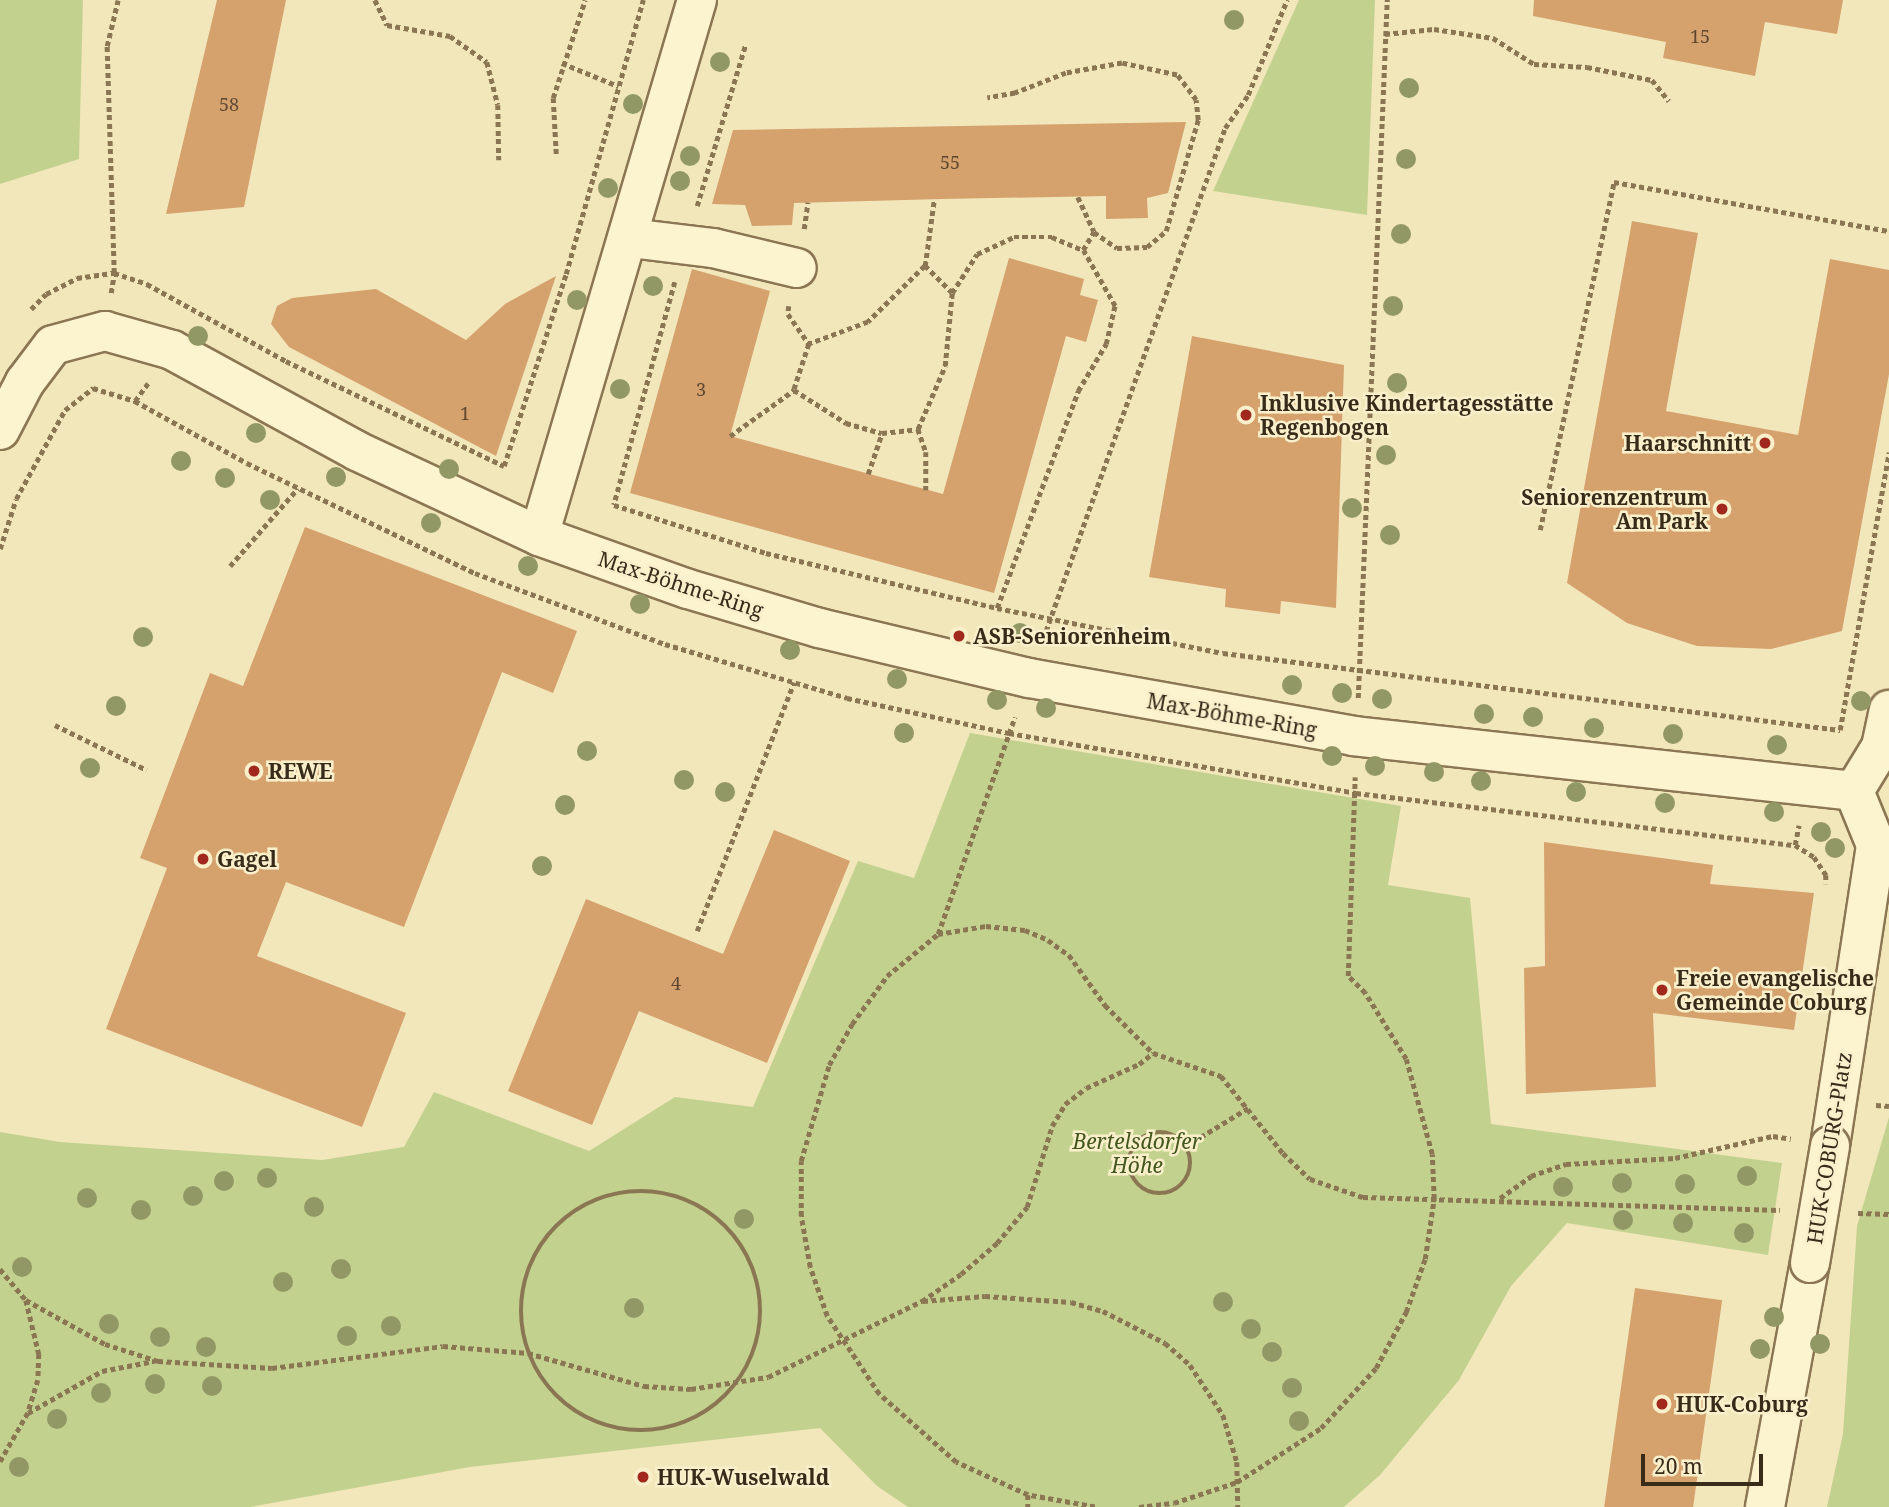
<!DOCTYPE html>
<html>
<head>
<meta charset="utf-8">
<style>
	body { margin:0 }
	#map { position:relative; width:1889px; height:1507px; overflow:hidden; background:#f2e7bb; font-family:"Noto Serif",serif }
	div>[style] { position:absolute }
	.green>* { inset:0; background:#c3d18e }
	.building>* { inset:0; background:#d5a16d; transform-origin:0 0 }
	.path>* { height:4.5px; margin-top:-2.25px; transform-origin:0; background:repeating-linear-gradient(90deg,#8b7653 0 5px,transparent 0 8.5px) }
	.path>.ring { margin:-2.25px; padding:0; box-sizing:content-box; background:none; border:4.5px solid #8b7653; border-radius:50% }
	.roads { filter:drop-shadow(2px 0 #8b7653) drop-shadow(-2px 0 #8b7653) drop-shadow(0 2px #8b7653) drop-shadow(0 -2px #8b7653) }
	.minor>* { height:38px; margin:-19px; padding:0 19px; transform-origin:19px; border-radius:19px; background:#fcf3cf }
	.bridges { filter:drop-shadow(2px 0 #8b7653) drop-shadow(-2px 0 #8b7653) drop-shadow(0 2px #8b7653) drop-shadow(0 -2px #8b7653) }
	.minor-bridge>* { height:38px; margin:-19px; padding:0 19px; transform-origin:19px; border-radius:19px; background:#fcf3cf }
	.trees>* { width:20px; height:20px; margin:-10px; border-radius:50%; background:#929865 }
	.dots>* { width:19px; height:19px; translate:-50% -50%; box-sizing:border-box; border:4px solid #f9f0cb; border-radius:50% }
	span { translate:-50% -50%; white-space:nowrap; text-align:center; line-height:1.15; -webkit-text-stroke:5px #f9f0cb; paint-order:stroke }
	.number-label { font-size:18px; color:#5f482f }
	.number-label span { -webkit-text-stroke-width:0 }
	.poi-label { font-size:21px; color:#382b1a; font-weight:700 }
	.left { translate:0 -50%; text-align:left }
	.right { translate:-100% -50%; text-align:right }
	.street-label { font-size:21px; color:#382b1a }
	.park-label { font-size:21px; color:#44571e; font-style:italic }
	.scale { position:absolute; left:1641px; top:1454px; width:122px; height:32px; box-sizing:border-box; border:4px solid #382b1a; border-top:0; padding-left:9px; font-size:21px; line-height:24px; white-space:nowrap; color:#382b1a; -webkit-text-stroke:5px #f9f0cb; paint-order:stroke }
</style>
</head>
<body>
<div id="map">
	<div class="green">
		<div style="clip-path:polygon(0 0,83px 0,79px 159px,0 184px)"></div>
		<div style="clip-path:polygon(1299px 0,1375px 0,1367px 215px,1213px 191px)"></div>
		<div style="clip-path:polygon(970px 733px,1401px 806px,1388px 885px,1470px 898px,1491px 1124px,1782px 1163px,1768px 1255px,1567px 1223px,1511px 1286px,1459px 1380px,1380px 1475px,1344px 1507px,908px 1507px,877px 1486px,820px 1428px,470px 1467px,250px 1507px,0 1507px,0 1132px,60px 1142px,322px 1160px,404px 1147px,434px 1092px,589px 1151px,675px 1097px,753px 1107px,858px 861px,914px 878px)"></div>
		<div style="clip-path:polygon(1889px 1117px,1889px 1507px,1827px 1507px,1843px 1434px,1857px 1226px)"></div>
	</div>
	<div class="building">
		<div style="clip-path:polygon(217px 0,286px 0,244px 207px,166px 214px)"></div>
		<div style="clip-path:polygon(1534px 0,1843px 0,1837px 34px,1765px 22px,1755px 76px,1663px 58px,1666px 42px,1533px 16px)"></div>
		<div style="clip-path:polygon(1186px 122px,1168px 193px,1147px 198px,1148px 218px,1106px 219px,1106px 196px,942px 199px,794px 203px,792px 225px,752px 226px,745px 205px,712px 204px,733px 130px)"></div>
		<div style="clip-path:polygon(1632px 221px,1698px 233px,1666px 411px,1798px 435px,1830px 259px,1889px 270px,1889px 374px,1842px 631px,1771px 649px,1697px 646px,1627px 623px,1567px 583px)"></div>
		<div style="clip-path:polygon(1009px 258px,1084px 279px,1080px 295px,1098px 300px,1086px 342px,1066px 336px,994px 593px,630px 493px,692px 269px,770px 291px,730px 436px,943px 494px)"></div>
		<div style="clip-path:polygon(556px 276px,496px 456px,289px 347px,271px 324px,277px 306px,292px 298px,376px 289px,466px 340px,505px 304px)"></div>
		<div style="clip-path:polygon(1192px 336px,1344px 365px,1336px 608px,1281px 601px,1280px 614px,1225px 607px,1226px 589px,1149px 577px)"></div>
		<div style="clip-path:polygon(305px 527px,577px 631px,553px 693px,502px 672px,404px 927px,286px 882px,257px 956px,406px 1013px,362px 1127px,106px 1029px,167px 868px,140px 858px,210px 673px,243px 686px)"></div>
		<div style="clip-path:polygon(774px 830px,850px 861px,767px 1063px,639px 1011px,592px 1125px,508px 1091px,586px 899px,723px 954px)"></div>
		<div style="clip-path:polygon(1544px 842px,1713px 865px,1710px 884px,1814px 893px,1794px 1030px,1653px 1013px,1656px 1087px,1526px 1094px,1524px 968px,1545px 966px)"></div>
		<div style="left:1635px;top:1288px;width:88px;height:221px;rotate:8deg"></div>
	</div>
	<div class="path">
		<div style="left:375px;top:0;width:28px;rotate:64deg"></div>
		<div style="left:387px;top:25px;width:64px;rotate:9.9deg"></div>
		<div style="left:450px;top:36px;width:45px;rotate:35.1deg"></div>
		<div style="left:487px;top:62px;width:44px;rotate:75.7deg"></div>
		<div style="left:498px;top:105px;width:55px;rotate:89deg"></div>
		<div style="left:1385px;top:34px;width:49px;rotate:-5.8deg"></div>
		<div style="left:1434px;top:29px;width:60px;rotate:8.7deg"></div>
		<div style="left:1493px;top:38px;width:49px;rotate:32.4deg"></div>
		<div style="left:1534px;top:64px;width:53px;rotate:3.2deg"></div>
		<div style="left:1587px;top:67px;width:66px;rotate:11.3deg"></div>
		<div style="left:1652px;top:80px;width:27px;rotate:51deg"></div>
		<div style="left:562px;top:63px;width:61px;rotate:22.3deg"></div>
		<div style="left:556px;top:154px;width:56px;rotate:-93.1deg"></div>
		<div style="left:553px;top:98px;width:103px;rotate:-71.9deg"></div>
		<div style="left:1078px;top:197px;width:38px;rotate:65deg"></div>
		<div style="left:697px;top:206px;width:167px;rotate:-73.3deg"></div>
		<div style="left:804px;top:229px;width:27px;rotate:-82deg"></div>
		<div style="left:925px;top:266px;width:67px;rotate:-82.2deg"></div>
		<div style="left:675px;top:282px;width:231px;rotate:105.3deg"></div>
		<div style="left:614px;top:505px;width:159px;rotate:17.5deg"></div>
		<div style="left:766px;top:553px;width:237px;rotate:13.4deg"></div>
		<div style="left:997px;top:608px;width:230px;rotate:11.3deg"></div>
		<div style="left:1223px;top:653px;width:622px;rotate:7.11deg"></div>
		<div style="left:1840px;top:730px;width:282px;rotate:-80deg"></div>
		<div style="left:111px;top:293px;width:20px;rotate:-81deg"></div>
		<div style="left:114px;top:273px;width:227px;rotate:-91.8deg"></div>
		<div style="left:107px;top:46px;width:47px;rotate:-76.6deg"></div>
		<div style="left:952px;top:293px;width:38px;rotate:-135deg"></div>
		<div style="left:925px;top:266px;width:80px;rotate:135.5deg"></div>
		<div style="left:868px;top:322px;width:63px;rotate:159.6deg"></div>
		<div style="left:809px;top:344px;width:48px;rotate:108.1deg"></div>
		<div style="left:794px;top:390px;width:62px;rotate:32.4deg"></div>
		<div style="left:846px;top:423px;width:37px;rotate:16deg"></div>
		<div style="left:882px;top:433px;width:36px;rotate:-6deg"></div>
		<div style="left:918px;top:429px;width:69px;rotate:-66.8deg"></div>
		<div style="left:945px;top:366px;width:73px;rotate:-84.5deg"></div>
		<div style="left:952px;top:293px;width:46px;rotate:-57.3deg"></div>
		<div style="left:977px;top:254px;width:41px;rotate:-24.7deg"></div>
		<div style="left:1014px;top:237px;width:38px"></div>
		<div style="left:1052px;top:237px;width:34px;rotate:23deg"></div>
		<div style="left:1083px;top:250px;width:21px;rotate:-59deg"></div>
		<div style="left:1094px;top:232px;width:28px;rotate:35deg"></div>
		<div style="left:1117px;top:248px;width:30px;rotate:-2deg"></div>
		<div style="left:1147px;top:247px;width:25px;rotate:-40deg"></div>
		<div style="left:1166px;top:231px;width:116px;rotate:-73.9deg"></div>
		<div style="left:1198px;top:120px;width:20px;rotate:-96deg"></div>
		<div style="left:1196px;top:100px;width:31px;rotate:-127deg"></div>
		<div style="left:1177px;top:75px;width:56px;rotate:-167.7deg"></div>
		<div style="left:1122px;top:63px;width:57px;rotate:169.9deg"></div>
		<div style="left:1066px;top:73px;width:55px;rotate:158.6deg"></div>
		<div style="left:1015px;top:93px;width:28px;rotate:170deg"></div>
		<div style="left:789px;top:306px;width:8px;rotate:97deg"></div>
		<div style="left:788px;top:314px;width:37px;rotate:55deg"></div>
		<div style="left:31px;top:309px;width:21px;rotate:-45deg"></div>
		<div style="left:46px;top:294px;width:35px;rotate:-27deg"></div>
		<div style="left:77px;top:278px;width:37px;rotate:-8deg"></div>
		<div style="left:114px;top:273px;width:35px;rotate:18deg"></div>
		<div style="left:147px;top:284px;width:159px;rotate:29deg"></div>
		<div style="left:286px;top:361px;width:242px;rotate:25.7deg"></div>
		<div style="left:504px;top:466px;width:202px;rotate:-72.1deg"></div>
		<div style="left:566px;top:274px;width:285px;rotate:-74.3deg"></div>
		<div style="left:135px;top:401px;width:128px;rotate:29deg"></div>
		<div style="left:247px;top:463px;width:253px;rotate:25.8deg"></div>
		<div style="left:475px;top:573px;width:203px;rotate:20.5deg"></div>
		<div style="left:665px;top:644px;width:190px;rotate:16.5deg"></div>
		<div style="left:847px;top:698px;width:166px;rotate:12.2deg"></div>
		<div style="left:1009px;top:733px;width:352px;rotate:9.8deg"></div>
		<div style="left:1356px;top:793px;width:442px;rotate:6.8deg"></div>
		<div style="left:1795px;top:845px;width:22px;rotate:32deg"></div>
		<div style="left:1814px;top:857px;width:22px;rotate:56deg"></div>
		<div style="left:1826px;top:875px;width:9px;rotate:90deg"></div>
		<div style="left:918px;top:429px;width:24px;rotate:71deg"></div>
		<div style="left:926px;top:452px;width:38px;rotate:90deg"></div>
		<div style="left:730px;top:436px;width:79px;rotate:-35.7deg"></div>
		<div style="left:868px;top:474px;width:43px;rotate:-71.1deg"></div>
		<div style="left:1540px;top:530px;width:356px;rotate:-78deg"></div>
		<div style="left:1614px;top:182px;width:279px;rotate:10.1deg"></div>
		<div style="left:0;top:549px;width:52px;rotate:-72.3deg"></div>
		<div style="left:16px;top:499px;width:102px;rotate:-61.2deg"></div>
		<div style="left:65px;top:410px;width:36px;rotate:-38deg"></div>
		<div style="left:93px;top:388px;width:44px;rotate:17.2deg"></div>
		<div style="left:135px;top:401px;width:22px;rotate:-54deg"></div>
		<div style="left:230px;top:566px;width:103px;rotate:-48.9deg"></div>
		<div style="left:997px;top:608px;width:232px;rotate:-69.5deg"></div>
		<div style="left:1078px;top:391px;width:55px;rotate:-59.2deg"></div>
		<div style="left:1106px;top:344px;width:39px;rotate:-77deg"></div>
		<div style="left:1115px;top:306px;width:64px;rotate:-119.7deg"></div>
		<div style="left:1043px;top:639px;width:542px;rotate:-70.4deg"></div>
		<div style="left:1225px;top:128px;width:40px;rotate:-55.1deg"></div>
		<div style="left:1248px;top:95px;width:103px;rotate:-67.7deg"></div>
		<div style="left:1358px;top:698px;width:699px;rotate:-87.62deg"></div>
		<div style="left:55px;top:725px;width:102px;rotate:26.1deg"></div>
		<div style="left:1795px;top:845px;width:20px;rotate:-79deg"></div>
		<div style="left:697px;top:931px;width:267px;rotate:-68.7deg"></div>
		<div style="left:938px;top:934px;width:230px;rotate:-70.5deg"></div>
		<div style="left:1876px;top:1105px;width:13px;rotate:4deg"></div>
		<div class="ring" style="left:1129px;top:1132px;width:57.5px;height:57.5px"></div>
		<div style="left:1186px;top:1146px;width:73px;rotate:-31.5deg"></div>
		<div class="ring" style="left:521px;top:1191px;width:235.5px;height:235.5px"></div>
		<div style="left:1500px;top:1198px;width:38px;rotate:-35deg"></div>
		<div style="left:1531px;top:1176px;width:37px;rotate:-19deg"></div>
		<div style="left:1566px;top:1164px;width:109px;rotate:-3.2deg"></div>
		<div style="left:1675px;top:1158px;width:100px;rotate:-12.7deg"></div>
		<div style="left:1773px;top:1136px;width:18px;rotate:9deg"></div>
		<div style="left:1858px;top:1213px;width:31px;rotate:2deg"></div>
		<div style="left:0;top:1269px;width:40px;rotate:50deg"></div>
		<div style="left:26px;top:1300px;width:56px;rotate:76.5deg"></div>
		<div style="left:39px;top:1354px;width:26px;rotate:92deg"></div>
		<div style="left:38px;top:1380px;width:34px;rotate:107deg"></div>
		<div style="left:28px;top:1413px;width:56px;rotate:119.7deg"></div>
		<div style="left:26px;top:1300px;width:90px;rotate:29.1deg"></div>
		<div style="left:105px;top:1344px;width:56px;rotate:17.8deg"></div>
		<div style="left:158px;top:1361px;width:114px;rotate:3.5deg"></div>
		<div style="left:272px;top:1368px;width:172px;rotate:-7.3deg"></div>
		<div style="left:443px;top:1346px;width:85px;rotate:4.7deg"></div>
		<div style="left:528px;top:1353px;width:121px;rotate:15.9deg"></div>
		<div style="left:644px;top:1386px;width:47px;rotate:3.7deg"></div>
		<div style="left:691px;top:1389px;width:78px;rotate:-8.9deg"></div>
		<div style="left:768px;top:1377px;width:172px;rotate:-26.3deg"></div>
		<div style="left:922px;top:1301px;width:47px;rotate:-34.7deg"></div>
		<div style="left:961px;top:1274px;width:48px;rotate:-40.7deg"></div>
		<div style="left:997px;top:1243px;width:47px;rotate:-50.2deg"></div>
		<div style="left:1027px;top:1207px;width:85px;rotate:-72.8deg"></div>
		<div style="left:1052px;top:1126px;width:26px;rotate:-59deg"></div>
		<div style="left:1065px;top:1104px;width:26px;rotate:-37deg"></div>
		<div style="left:1086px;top:1088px;width:58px;rotate:-24.4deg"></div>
		<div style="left:1139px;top:1064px;width:18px;rotate:-38deg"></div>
		<div style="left:1153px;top:1053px;width:72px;rotate:18.7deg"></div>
		<div style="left:1221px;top:1076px;width:99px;rotate:51.2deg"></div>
		<div style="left:1283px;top:1153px;width:37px;rotate:44deg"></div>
		<div style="left:1310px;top:1179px;width:56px;rotate:18.8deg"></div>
		<div style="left:1363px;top:1197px;width:417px;rotate:1.8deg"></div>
		<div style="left:923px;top:1301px;width:62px;rotate:-4.6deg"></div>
		<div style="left:985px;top:1296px;width:86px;rotate:4deg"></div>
		<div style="left:1071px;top:1302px;width:33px;rotate:16deg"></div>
		<div style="left:1103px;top:1311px;width:70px;rotate:27.3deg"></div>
		<div style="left:1165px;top:1343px;width:33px;rotate:41deg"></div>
		<div style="left:1190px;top:1365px;width:60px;rotate:56.6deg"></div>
		<div style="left:1223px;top:1415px;width:49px;rotate:73.4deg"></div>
		<div style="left:1237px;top:1462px;width:45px;rotate:88.7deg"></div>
		<div style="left:28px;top:1413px;width:85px;rotate:-29.6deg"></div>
		<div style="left:102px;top:1371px;width:53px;rotate:-10.9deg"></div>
		<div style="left:1028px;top:1495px;width:12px;rotate:90deg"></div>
		<div style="left:1095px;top:1507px;width:68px;rotate:-169.8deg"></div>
		<div style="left:1028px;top:1495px;width:79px;rotate:-155.4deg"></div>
		<div style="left:956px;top:1462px;width:103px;rotate:-138.6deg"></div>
		<div style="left:879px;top:1394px;width:94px;rotate:-123.7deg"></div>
		<div style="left:827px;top:1316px;width:52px;rotate:-109.1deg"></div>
		<div style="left:810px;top:1267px;width:52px;rotate:-100deg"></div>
		<div style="left:801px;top:1216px;width:55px;rotate:-90deg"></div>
		<div style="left:801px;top:1161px;width:100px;rotate:-73.7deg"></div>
		<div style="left:829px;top:1065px;width:47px;rotate:-60.7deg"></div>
		<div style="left:852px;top:1024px;width:59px;rotate:-53.9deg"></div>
		<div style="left:887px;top:976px;width:66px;rotate:-39.5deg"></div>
		<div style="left:938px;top:934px;width:49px;rotate:-9.5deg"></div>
		<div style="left:986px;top:926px;width:39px;rotate:6deg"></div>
		<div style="left:1025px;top:930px;width:25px;rotate:23deg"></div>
		<div style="left:1048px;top:940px;width:26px;rotate:36deg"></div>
		<div style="left:1069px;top:955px;width:62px;rotate:54.2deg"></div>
		<div style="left:1105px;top:1005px;width:68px;rotate:45deg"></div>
		<div style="left:1139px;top:1507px;width:35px;rotate:-7deg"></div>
		<div style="left:1174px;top:1503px;width:66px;rotate:-18.4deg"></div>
		<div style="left:1237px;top:1482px;width:100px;rotate:-32.7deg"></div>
		<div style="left:1321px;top:1428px;width:81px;rotate:-47.5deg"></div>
		<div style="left:1376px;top:1368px;width:64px;rotate:-61.8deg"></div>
		<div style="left:1406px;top:1312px;width:56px;rotate:-70.3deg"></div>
		<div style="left:1425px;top:1259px;width:61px;rotate:-81.5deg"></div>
		<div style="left:1434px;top:1199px;width:45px;rotate:-92.5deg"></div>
		<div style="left:1432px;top:1154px;width:98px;rotate:-105.3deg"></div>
		<div style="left:1406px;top:1059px;width:78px;rotate:-121.8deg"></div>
		<div style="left:1365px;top:993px;width:24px;rotate:-135deg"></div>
		<div style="left:1348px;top:976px;width:199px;rotate:-88deg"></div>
	</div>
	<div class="roads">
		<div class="minor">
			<div style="left:630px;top:238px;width:84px;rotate:6.9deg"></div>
			<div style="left:713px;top:248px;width:86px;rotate:13.4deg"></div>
			<div style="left:0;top:430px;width:54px;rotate:-62.5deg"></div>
			<div style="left:25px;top:382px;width:46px;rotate:-52.9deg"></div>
			<div style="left:53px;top:345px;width:54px;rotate:-15.1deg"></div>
			<div style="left:105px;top:331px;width:70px;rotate:15.8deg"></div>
			<div style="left:172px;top:350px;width:211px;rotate:28.6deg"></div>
			<div style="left:357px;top:451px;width:201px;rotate:25deg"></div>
			<div style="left:539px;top:536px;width:158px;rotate:19.6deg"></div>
			<div style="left:688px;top:589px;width:137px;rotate:16.6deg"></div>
			<div style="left:819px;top:628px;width:216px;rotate:13.4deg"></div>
			<div style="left:1029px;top:678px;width:329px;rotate:10.1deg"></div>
			<div style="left:1353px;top:736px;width:504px;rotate:6.26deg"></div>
			<div style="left:539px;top:536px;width:559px;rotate:-73.58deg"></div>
			<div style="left:1854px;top:791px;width:52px;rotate:-58.5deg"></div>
			<div style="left:1881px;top:747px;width:38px;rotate:-78deg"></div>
			<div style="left:1830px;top:1146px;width:304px;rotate:-81.3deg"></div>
			<div style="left:1876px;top:845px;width:58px;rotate:-112.2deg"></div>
			<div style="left:1765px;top:1507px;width:248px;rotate:-79.6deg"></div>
		</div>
	</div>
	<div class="bridges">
		<div class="minor-bridge">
			<div style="left:1810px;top:1263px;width:119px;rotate:-80.3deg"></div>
		</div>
	</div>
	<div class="trees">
		<div style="left:1234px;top:20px"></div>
		<div style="left:720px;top:62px"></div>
		<div style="left:1409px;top:88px"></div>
		<div style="left:633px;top:104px"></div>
		<div style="left:690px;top:156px"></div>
		<div style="left:1406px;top:159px"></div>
		<div style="left:680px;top:181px"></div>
		<div style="left:608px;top:188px"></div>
		<div style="left:1401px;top:234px"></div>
		<div style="left:653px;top:286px"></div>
		<div style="left:577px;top:300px"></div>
		<div style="left:1393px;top:306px"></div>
		<div style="left:198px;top:336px"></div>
		<div style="left:1397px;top:383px"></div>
		<div style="left:620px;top:389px"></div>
		<div style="left:256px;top:433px"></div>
		<div style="left:1386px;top:455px"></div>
		<div style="left:181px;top:461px"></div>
		<div style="left:449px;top:469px"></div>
		<div style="left:336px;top:477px"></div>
		<div style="left:225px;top:478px"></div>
		<div style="left:270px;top:500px"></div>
		<div style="left:1352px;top:508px"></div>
		<div style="left:431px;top:523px"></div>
		<div style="left:1390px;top:535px"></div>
		<div style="left:528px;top:566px"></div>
		<div style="left:640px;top:604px"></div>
		<div style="left:1020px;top:633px"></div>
		<div style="left:143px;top:637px"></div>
		<div style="left:790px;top:650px"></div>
		<div style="left:897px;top:679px"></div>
		<div style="left:1292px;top:685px"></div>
		<div style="left:1342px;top:693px"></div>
		<div style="left:1382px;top:699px"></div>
		<div style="left:997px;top:700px"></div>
		<div style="left:1861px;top:701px"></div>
		<div style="left:116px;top:706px"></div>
		<div style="left:1046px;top:708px"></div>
		<div style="left:1484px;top:714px"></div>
		<div style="left:1533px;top:717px"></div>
		<div style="left:1594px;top:728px"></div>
		<div style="left:904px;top:733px"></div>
		<div style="left:1673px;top:734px"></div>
		<div style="left:1777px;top:745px"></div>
		<div style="left:587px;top:751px"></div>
		<div style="left:1332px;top:756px"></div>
		<div style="left:1375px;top:766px"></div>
		<div style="left:90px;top:768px"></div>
		<div style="left:1434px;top:772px"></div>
		<div style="left:684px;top:780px"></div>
		<div style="left:1481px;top:781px"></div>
		<div style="left:725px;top:792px"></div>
		<div style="left:1576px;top:792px"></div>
		<div style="left:1665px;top:803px"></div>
		<div style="left:565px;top:805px"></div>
		<div style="left:1774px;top:812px"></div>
		<div style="left:1821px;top:832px"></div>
		<div style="left:1835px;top:848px"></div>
		<div style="left:542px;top:866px"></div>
		<div style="left:1747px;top:1176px"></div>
		<div style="left:267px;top:1178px"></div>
		<div style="left:224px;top:1181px"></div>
		<div style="left:1622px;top:1183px"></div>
		<div style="left:1685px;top:1184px"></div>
		<div style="left:1563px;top:1187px"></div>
		<div style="left:193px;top:1196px"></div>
		<div style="left:87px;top:1198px"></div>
		<div style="left:314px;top:1207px"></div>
		<div style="left:141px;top:1210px"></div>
		<div style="left:744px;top:1219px"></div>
		<div style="left:1623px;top:1220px"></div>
		<div style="left:1683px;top:1223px"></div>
		<div style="left:1744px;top:1233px"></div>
		<div style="left:22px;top:1267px"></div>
		<div style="left:341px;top:1269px"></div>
		<div style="left:283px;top:1282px"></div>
		<div style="left:1223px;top:1302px"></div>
		<div style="left:634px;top:1308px"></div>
		<div style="left:1774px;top:1317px"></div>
		<div style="left:109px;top:1324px"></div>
		<div style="left:391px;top:1326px"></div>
		<div style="left:1251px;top:1329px"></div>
		<div style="left:347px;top:1336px"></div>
		<div style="left:160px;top:1337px"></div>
		<div style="left:1820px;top:1344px"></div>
		<div style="left:206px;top:1347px"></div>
		<div style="left:1760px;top:1349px"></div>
		<div style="left:1272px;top:1352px"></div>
		<div style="left:155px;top:1384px"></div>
		<div style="left:212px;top:1386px"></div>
		<div style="left:1292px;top:1388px"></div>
		<div style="left:101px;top:1393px"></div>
		<div style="left:57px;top:1419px"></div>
		<div style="left:1299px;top:1421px"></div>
		<div style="left:19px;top:1467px"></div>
	</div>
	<div class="dots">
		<div style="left:1246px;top:415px;background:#a0281d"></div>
		<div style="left:1765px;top:443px;background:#a0281d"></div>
		<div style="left:1722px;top:509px;background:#a0281d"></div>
		<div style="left:959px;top:636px;background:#a0281d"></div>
		<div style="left:254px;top:771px;background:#a0281d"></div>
		<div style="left:203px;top:859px;background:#a0281d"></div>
		<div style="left:1662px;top:990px;background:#a0281d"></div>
		<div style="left:1662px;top:1404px;background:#a0281d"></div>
		<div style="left:643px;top:1477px;background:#a0281d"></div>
	</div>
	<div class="number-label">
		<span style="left:1700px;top:36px">15</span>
		<span style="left:229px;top:104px">58</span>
		<span style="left:950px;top:162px">55</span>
		<span style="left:701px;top:389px">3</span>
		<span style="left:465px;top:413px">1</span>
		<span style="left:676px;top:983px">4</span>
	</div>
	<div class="poi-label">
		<span class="left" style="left:1260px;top:415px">Inklusive Kindertagesstätte<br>Regenbogen</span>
		<span class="right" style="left:1751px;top:443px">Haarschnitt</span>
		<span class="right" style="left:1708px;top:509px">Seniorenzentrum<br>Am Park</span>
		<span class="left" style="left:973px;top:636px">ASB-Seniorenheim</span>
		<span class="left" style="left:268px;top:771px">REWE</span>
		<span class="left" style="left:217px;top:859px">Gagel</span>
		<span class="left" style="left:1676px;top:990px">Freie evangelische<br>Gemeinde Coburg</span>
		<span class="left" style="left:1676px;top:1404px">HUK-Coburg</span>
		<span class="left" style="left:657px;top:1477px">HUK-Wuselwald</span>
	</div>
	<div class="street-label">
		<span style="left:681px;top:584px;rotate:18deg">Max-Böhme-Ring</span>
		<span style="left:1232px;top:715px;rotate:10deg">Max-Böhme-Ring</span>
		<span style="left:1829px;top:1148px;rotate:-81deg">HUK-COBURG-Platz</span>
	</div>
	<div class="park-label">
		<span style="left:1137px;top:1153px">Bertelsdorfer<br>Höhe</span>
	</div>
	<div class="scale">20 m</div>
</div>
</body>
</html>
